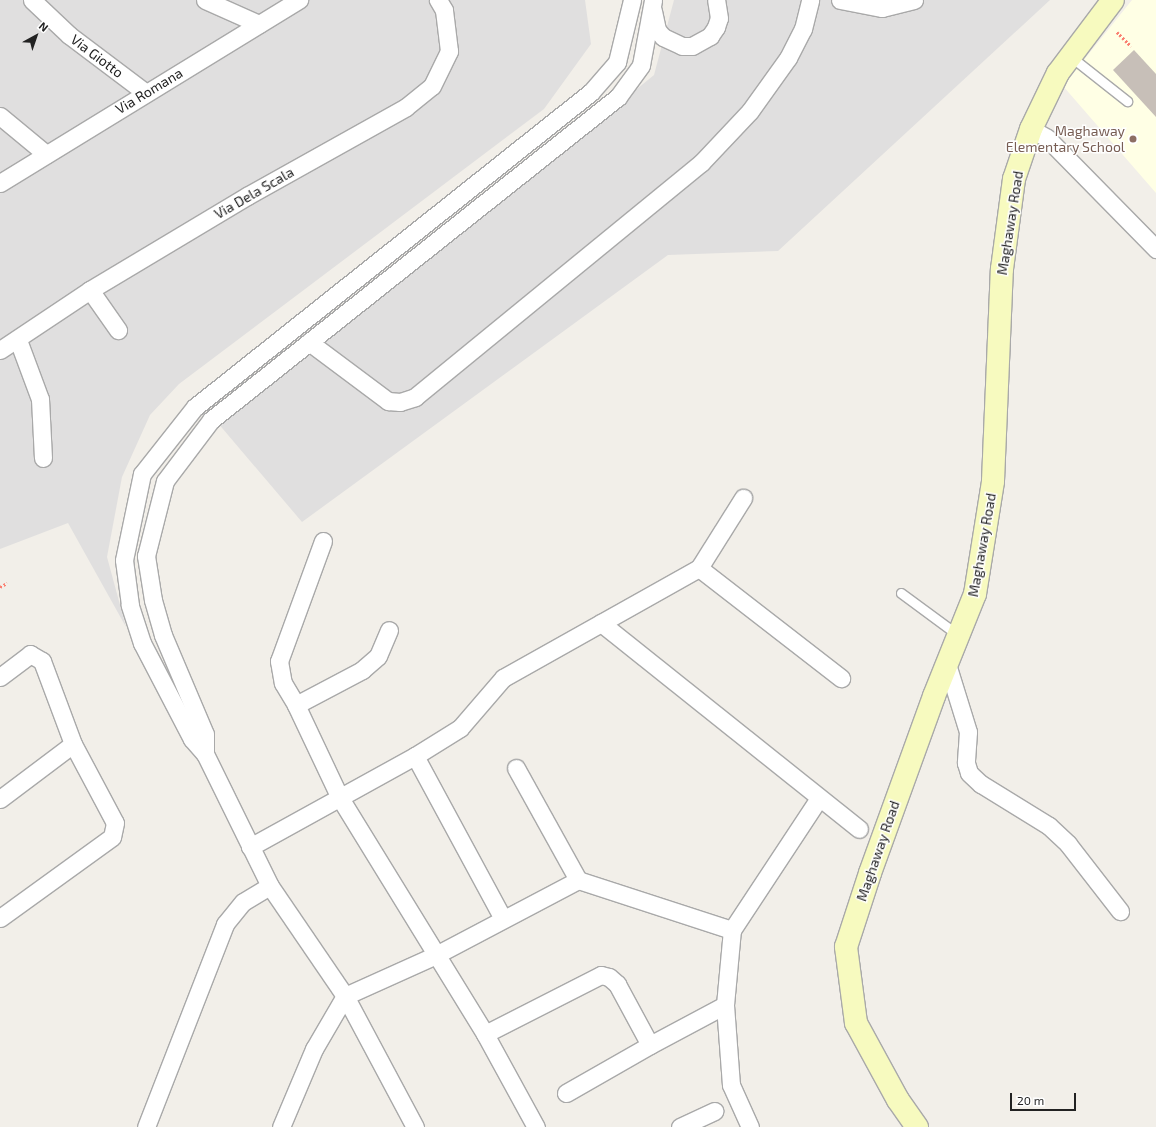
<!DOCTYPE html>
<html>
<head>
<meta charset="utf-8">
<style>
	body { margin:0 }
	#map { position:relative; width:1156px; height:1127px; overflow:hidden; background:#f2efe9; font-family:"Exo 2",sans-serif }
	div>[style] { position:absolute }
	.residential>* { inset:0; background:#e0dfdf }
	.education>* { inset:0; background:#ffffe5 }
	.building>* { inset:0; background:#c7bfb8 }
	.path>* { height:2.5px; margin-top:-1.25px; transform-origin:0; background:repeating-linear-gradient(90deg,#fa8072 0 2px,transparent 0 4px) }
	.roads { filter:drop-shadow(1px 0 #a9a9a9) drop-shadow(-1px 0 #a9a9a9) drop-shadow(0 1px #a9a9a9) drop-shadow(0 -1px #a9a9a9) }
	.lane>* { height:9px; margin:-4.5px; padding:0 4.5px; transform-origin:4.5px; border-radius:4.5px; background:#fff }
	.street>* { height:17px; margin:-8.5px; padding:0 8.5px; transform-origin:8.5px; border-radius:8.5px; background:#fff }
	.secondary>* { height:22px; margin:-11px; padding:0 11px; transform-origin:11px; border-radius:11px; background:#f7fabf }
	.dots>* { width:11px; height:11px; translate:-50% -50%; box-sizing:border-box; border:2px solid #fff; border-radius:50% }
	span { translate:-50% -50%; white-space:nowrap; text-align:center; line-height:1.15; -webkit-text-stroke:3px #fff; paint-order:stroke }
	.street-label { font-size:14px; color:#222 }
	.education-label { font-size:14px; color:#785e54 }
	.right { translate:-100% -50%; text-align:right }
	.north { position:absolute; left:16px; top:16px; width:40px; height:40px; -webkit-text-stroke:3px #fff; paint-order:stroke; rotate:40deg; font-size:11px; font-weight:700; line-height:16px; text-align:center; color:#222 }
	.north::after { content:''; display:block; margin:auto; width:14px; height:18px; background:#222; clip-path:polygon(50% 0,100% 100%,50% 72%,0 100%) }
	.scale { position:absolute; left:1010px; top:1093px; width:66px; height:18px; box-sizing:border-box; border:2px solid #222; border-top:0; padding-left:5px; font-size:12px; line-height:14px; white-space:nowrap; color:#222; -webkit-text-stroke:3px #fff; paint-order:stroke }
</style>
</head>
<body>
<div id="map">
	<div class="residential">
		<div style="clip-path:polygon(0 0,585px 0,591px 44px,544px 109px,179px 384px,150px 415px,122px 477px,107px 557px,126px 627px,68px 523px,0 549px)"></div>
		<div style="clip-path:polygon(674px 0,1050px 0,778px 251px,668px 255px,302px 522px,217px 422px,561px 151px,654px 75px)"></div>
	</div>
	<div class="education">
		<div style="clip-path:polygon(1132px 0,1156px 0,1156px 193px,1063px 86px)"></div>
	</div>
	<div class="building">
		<div style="clip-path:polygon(1134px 50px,1156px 74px,1156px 117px,1113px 70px)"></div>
	</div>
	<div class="path">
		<div style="left:1117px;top:32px;width:20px;rotate:45deg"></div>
		<div style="left:0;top:587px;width:8px;rotate:-30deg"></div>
	</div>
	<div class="roads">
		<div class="lane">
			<div style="left:1070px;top:56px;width:73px;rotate:38.3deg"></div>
			<div style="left:901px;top:593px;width:71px;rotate:36.4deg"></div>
		</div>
		<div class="street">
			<div style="left:32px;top:0;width:51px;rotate:43.4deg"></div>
			<div style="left:69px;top:35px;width:96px;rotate:37deg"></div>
			<div style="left:205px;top:0;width:59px;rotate:24deg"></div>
			<div style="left:840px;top:0;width:43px;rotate:10.8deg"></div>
			<div style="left:882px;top:8px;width:33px;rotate:-14deg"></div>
			<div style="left:653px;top:11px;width:19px;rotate:78deg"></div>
			<div style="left:657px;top:30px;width:9px;rotate:49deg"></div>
			<div style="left:663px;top:37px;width:21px;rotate:25deg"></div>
			<div style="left:682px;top:46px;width:10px"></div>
			<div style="left:692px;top:46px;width:21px;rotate:-29deg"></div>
			<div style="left:710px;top:36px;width:11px;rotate:-56deg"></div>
			<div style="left:716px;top:27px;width:9px;rotate:-72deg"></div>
			<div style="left:719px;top:18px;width:18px;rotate:-99deg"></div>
			<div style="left:0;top:116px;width:60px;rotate:39.6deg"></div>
			<div style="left:1031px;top:129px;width:18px;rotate:29deg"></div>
			<div style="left:1047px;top:138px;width:156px;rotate:45.5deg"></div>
			<div style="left:0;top:183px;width:351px;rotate:-31.5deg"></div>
			<div style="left:90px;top:290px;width:49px;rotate:55deg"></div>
			<div style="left:18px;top:340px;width:63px;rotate:69.6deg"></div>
			<div style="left:40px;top:399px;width:59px;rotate:87.1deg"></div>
			<div style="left:309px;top:342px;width:99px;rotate:36.8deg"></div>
			<div style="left:388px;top:401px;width:12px;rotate:5deg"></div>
			<div style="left:400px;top:402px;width:16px;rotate:-18deg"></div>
			<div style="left:415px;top:397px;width:370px;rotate:-39.3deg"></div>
			<div style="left:701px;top:163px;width:71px;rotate:-46.7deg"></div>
			<div style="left:750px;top:111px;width:65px;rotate:-54.4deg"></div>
			<div style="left:788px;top:58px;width:33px;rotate:-63deg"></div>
			<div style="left:803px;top:29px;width:30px;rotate:-76deg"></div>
			<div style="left:0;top:350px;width:108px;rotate:-33.7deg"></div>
			<div style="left:90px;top:290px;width:183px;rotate:-30.9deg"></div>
			<div style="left:247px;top:196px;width:182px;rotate:-29.2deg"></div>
			<div style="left:406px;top:107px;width:33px;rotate:-39deg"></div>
			<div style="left:432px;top:86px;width:39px;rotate:-64deg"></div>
			<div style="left:449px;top:51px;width:41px;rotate:-97deg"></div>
			<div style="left:444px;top:10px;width:12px;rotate:-121deg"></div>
			<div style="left:323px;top:541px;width:128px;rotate:110.1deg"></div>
			<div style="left:279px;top:661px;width:22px;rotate:80deg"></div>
			<div style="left:283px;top:683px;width:26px;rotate:59deg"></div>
			<div style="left:296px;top:705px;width:103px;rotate:64.7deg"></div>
			<div style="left:340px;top:798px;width:277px;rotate:58.4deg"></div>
			<div style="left:485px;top:1034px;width:106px;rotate:61.3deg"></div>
			<div style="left:699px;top:568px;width:83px;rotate:-57.8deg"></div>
			<div style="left:601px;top:623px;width:330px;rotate:38.6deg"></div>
			<div style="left:947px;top:664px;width:71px;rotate:72.8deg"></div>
			<div style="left:968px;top:732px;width:31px;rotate:94deg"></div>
			<div style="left:966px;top:763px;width:10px;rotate:73deg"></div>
			<div style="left:969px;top:773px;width:16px;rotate:43deg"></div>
			<div style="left:981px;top:784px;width:80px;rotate:31.7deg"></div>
			<div style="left:1049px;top:826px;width:26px;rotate:43deg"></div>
			<div style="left:1068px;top:844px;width:85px;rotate:52.2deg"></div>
			<div style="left:0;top:677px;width:38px;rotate:-37deg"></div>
			<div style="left:30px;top:654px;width:14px;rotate:30deg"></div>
			<div style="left:42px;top:661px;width:89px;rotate:69.5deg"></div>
			<div style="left:73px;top:744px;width:89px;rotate:62deg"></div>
			<div style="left:115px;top:823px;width:14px;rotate:102deg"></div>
			<div style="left:112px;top:837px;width:138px;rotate:144.1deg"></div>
			<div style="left:296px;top:705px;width:75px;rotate:-27.9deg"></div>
			<div style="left:362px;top:670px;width:21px;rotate:-41deg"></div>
			<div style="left:378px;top:656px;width:28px;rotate:-67deg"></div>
			<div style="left:205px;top:754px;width:20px;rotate:-90deg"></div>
			<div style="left:205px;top:734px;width:108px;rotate:-113deg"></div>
			<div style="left:163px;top:635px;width:36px;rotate:-106deg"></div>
			<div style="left:153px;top:600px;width:45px;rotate:-99deg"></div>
			<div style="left:146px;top:556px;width:77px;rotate:-75.8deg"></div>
			<div style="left:165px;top:481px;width:76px;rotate:-53deg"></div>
			<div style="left:211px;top:420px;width:520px;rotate:-38.44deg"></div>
			<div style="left:618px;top:97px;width:39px;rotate:-54deg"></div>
			<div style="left:641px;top:65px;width:66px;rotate:-79.5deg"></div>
			<div style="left:415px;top:756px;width:185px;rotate:61.6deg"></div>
			<div style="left:516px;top:768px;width:128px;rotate:61deg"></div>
			<div style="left:0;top:799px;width:91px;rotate:-37deg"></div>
			<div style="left:250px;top:847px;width:188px;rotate:-28.9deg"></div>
			<div style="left:415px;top:756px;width:53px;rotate:-31.9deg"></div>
			<div style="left:460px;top:728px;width:66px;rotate:-49.3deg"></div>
			<div style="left:503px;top:678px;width:225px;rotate:-29.3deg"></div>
			<div style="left:699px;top:568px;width:180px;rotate:37.8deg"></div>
			<div style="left:485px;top:1034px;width:130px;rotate:-27deg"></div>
			<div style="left:601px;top:975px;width:8px;rotate:14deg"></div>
			<div style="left:609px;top:977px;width:11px;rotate:41deg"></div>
			<div style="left:617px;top:984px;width:69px;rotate:61.6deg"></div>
			<div style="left:650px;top:1045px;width:85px;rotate:-28.1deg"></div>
			<div style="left:566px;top:1093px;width:97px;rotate:-29.7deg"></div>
			<div style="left:146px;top:1127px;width:218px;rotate:-68.7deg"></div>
			<div style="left:225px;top:924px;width:28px;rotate:-51deg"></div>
			<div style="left:243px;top:902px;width:31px;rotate:-31deg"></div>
			<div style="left:281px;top:1127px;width:85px;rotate:-67.1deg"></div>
			<div style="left:314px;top:1049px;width:61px;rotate:-59.7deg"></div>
			<div style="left:345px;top:996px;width:98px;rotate:-24.2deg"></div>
			<div style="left:434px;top:956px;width:163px;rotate:-27.8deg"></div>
			<div style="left:578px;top:880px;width:162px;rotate:18deg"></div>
			<div style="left:415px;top:1127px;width:149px;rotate:-118.1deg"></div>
			<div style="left:345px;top:996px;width:133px;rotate:-124.3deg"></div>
			<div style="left:270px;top:886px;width:147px;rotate:-116.2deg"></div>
			<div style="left:205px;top:754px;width:20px;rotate:-131deg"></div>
			<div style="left:192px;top:739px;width:108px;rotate:-117.5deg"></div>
			<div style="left:142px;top:643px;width:40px;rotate:-108deg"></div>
			<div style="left:130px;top:605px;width:45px;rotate:-97.6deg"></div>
			<div style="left:124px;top:560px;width:88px;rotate:-78.2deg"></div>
			<div style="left:142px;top:474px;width:85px;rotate:-51.7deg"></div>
			<div style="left:195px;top:407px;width:506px;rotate:-38.5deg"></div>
			<div style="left:591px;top:92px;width:40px;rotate:-49deg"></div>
			<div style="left:617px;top:62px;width:64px;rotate:-76.4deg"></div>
			<div style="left:680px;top:1127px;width:38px;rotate:-25deg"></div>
			<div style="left:750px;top:1127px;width:46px;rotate:-114.3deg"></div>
			<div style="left:731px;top:1085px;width:80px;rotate:-94.3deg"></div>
			<div style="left:725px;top:1005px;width:75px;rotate:-84.7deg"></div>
			<div style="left:732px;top:930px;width:158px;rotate:-56.6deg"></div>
		</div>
		<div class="secondary">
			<div style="left:917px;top:1127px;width:33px;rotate:-125deg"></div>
			<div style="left:898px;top:1100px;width:88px;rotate:-118.6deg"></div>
			<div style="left:856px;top:1023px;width:77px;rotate:-97.5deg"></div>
			<div style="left:846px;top:947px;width:78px;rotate:-72deg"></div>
			<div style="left:870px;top:873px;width:188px;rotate:-70.1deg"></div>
			<div style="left:934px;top:696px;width:110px;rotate:-68.1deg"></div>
			<div style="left:975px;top:594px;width:114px;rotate:-80.9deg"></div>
			<div style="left:993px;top:481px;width:212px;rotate:-87.6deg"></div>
			<div style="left:1002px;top:269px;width:91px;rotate:-82.4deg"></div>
			<div style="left:1014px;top:179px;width:53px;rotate:-71.2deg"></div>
			<div style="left:1031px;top:129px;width:62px;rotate:-64.3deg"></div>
			<div style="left:1058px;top:73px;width:91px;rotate:-53deg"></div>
		</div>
	</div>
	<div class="dots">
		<div style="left:1133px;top:139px;background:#8d6e63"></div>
	</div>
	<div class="street-label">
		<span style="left:97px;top:56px;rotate:37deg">Via Giotto</span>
		<span style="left:149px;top:91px;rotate:-31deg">Via Romana</span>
		<span style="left:254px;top:193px;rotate:-30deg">Via Dela Scala</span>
		<span style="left:1010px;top:223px;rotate:-81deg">Maghaway Road</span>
		<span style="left:982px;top:545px;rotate:-80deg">Maghaway Road</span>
		<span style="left:878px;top:851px;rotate:-71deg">Maghaway Road</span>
	</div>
	<div class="education-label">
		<span class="right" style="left:1125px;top:139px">Maghaway<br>Elementary School</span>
	</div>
	<div class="north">N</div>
	<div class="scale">20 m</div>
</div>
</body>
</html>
